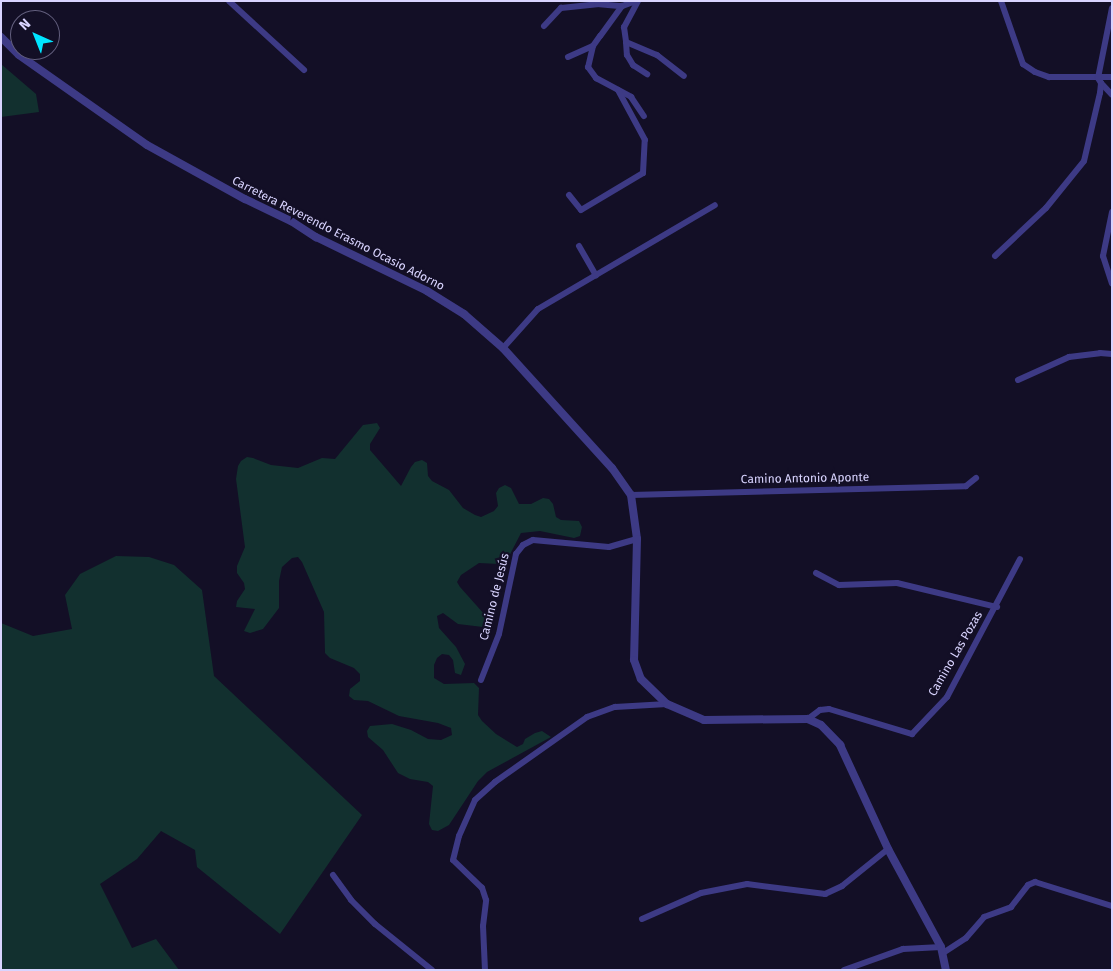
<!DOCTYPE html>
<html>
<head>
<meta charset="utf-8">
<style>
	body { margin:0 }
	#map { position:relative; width:1113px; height:971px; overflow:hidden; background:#130f26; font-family:"Fira Sans",sans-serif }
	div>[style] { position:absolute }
	.green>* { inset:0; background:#12302f }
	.minor>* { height:6px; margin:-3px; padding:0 3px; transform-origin:3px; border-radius:3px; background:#3d3a85 }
	.tertiary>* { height:8px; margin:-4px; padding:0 4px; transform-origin:4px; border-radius:4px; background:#3d3a85 }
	span { translate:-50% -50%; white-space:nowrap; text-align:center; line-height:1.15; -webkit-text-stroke:4.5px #130f26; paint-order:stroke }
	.street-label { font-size:12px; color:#d9d4ff }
	.frame { position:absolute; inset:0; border:2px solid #d9d4ff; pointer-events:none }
	.north { position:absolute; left:10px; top:10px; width:50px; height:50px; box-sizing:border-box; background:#130f26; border:1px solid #625e7d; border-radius:50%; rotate:316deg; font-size:14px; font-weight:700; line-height:20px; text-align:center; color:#d9d4ff }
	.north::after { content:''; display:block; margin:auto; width:18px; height:22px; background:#00e5ff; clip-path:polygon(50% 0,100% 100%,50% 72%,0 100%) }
</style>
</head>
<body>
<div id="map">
	<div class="green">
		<div style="clip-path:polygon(1px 64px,36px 94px,39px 112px,1px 117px)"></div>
		<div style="clip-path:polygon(377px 423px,380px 428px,370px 444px,370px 450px,401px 486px,411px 467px,415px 462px,422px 460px,427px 463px,428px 476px,432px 481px,449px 490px,463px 508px,475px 515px,481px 517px,494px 511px,498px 506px,496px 493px,499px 488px,505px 485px,511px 488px,519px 504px,531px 504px,543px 498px,549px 499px,553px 504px,556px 517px,561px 520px,579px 521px,582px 527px,580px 536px,574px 538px,540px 531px,521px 533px,506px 562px,499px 564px,479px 563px,461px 575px,457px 582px,460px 587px,485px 615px,486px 622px,483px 627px,458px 624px,443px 613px,437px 616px,439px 628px,456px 647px,465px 664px,461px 675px,455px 673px,453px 660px,449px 655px,442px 654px,437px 658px,434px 665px,434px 678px,444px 684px,474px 683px,479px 688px,478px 715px,482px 721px,496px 734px,517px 747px,523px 744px,525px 739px,535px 733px,542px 731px,551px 737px,487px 772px,478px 781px,449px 825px,438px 831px,432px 830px,429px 824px,433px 786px,428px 782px,410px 779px,398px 773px,383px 750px,368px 737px,367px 731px,370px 726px,392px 724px,411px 730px,428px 739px,441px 740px,452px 735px,451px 728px,438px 723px,399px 716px,368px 701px,354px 700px,349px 696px,350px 689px,360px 681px,360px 674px,354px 668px,330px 658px,325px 653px,324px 612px,302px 562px,298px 557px,292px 558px,282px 567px,279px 581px,279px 608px,263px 629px,250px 633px,244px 631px,255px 609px,236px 607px,237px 601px,245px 589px,244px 583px,237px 573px,237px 566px,245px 547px,236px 479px,238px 466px,241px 461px,247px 457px,253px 458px,271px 465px,298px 468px,322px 458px,335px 459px,363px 425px)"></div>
		<div style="clip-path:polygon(116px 556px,149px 557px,174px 565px,202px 590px,214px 676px,362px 815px,280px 934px,197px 867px,195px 850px,161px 831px,137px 859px,100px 884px,132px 948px,156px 939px,179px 970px,1px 970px,1px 623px,33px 636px,72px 629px,65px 595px,80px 574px)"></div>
	</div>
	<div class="minor">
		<div style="left:229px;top:1px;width:102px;rotate:42.6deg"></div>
		<div style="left:636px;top:1px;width:15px;rotate:160deg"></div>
		<div style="left:622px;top:6px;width:37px;rotate:126deg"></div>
		<div style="left:600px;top:36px;width:12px;rotate:125deg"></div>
		<div style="left:593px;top:46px;width:22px;rotate:103deg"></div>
		<div style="left:588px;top:67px;width:14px;rotate:54deg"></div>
		<div style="left:596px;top:78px;width:40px;rotate:28deg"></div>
		<div style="left:631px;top:97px;width:23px;rotate:56deg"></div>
		<div style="left:638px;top:1px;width:30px;rotate:118deg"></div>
		<div style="left:624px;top:27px;width:15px;rotate:82deg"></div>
		<div style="left:626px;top:42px;width:34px;rotate:23deg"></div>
		<div style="left:657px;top:55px;width:34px;rotate:38deg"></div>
		<div style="left:1001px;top:1px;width:67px;rotate:70.8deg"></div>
		<div style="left:1023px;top:64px;width:14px;rotate:34deg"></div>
		<div style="left:1035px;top:72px;width:15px;rotate:20deg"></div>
		<div style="left:1049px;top:77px;width:63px"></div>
		<div style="left:544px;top:26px;width:25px;rotate:-47deg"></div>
		<div style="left:561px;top:8px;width:36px;rotate:-6deg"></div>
		<div style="left:597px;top:4px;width:25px;rotate:5deg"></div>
		<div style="left:626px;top:42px;width:13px;rotate:86deg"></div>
		<div style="left:627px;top:55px;width:12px;rotate:59deg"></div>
		<div style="left:633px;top:65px;width:17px;rotate:33deg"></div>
		<div style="left:568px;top:57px;width:27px;rotate:-24deg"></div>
		<div style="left:1101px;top:83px;width:16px;rotate:47deg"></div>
		<div style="left:569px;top:195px;width:19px;rotate:51deg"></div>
		<div style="left:581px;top:210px;width:72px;rotate:-30.8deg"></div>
		<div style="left:643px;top:173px;width:33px;rotate:-87deg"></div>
		<div style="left:645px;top:140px;width:57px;rotate:-118.4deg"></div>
		<div style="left:1112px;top:212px;width:45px;rotate:101.6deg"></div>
		<div style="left:1103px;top:256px;width:29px;rotate:72deg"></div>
		<div style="left:579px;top:246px;width:34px;rotate:60deg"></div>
		<div style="left:995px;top:256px;width:70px;rotate:-43.3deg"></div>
		<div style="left:1046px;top:208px;width:60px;rotate:-51deg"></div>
		<div style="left:1084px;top:161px;width:70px;rotate:-76.8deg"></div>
		<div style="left:1100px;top:93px;width:10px;rotate:-84deg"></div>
		<div style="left:1101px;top:83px;width:6px;rotate:-121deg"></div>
		<div style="left:1098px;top:78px;width:71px;rotate:-78.7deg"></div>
		<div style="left:503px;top:348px;width:52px;rotate:-48.1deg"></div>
		<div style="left:538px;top:309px;width:205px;rotate:-30.4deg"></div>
		<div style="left:1018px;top:380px;width:56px;rotate:-24.3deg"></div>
		<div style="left:1069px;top:357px;width:31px;rotate:-7deg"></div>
		<div style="left:1100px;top:353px;width:12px;rotate:5deg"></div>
		<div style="left:631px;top:495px;width:335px;rotate:-1.5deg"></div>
		<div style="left:966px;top:486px;width:13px;rotate:-39deg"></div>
		<div style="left:816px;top:573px;width:26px;rotate:28deg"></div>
		<div style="left:839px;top:585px;width:58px;rotate:-2deg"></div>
		<div style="left:897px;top:583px;width:103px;rotate:13.5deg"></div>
		<div style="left:481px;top:680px;width:49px;rotate:-68.6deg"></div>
		<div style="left:499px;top:634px;width:82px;rotate:-78deg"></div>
		<div style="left:516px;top:554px;width:11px;rotate:-52deg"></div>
		<div style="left:523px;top:545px;width:11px;rotate:-27deg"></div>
		<div style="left:533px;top:540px;width:76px;rotate:5.3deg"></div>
		<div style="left:609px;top:547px;width:29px;rotate:-16deg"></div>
		<div style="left:808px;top:719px;width:15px;rotate:-37deg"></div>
		<div style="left:820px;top:710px;width:9px;rotate:-6deg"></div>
		<div style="left:829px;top:709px;width:87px;rotate:16.8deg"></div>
		<div style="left:912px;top:734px;width:51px;rotate:-46.6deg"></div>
		<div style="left:947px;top:697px;width:156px;rotate:-62.1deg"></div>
		<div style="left:333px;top:875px;width:31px;rotate:54deg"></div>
		<div style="left:351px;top:900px;width:34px;rotate:45deg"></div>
		<div style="left:375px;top:924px;width:73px;rotate:38.9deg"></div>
		<div style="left:642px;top:919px;width:64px;rotate:-23.8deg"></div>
		<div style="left:701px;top:893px;width:47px;rotate:-11.1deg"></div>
		<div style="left:747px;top:884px;width:79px;rotate:7.3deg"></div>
		<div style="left:825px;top:894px;width:19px;rotate:-25deg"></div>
		<div style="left:842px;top:886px;width:59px;rotate:-38.8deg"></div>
		<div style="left:943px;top:953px;width:27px;rotate:-33deg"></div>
		<div style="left:966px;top:938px;width:28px;rotate:-49deg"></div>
		<div style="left:984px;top:917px;width:29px;rotate:-20deg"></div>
		<div style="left:1011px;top:907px;width:28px;rotate:-52deg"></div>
		<div style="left:1028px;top:885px;width:8px;rotate:-23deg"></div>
		<div style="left:1035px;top:882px;width:81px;rotate:17.3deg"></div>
		<div style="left:485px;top:970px;width:44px;rotate:-92.6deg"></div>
		<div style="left:483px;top:926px;width:26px;rotate:-83deg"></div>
		<div style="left:486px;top:900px;width:13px;rotate:-108deg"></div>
		<div style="left:482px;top:888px;width:40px;rotate:-136deg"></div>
		<div style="left:453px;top:860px;width:25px;rotate:-76deg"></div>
		<div style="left:459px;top:836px;width:39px;rotate:-66deg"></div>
		<div style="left:475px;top:800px;width:27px;rotate:-42deg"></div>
		<div style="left:495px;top:782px;width:113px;rotate:-35.2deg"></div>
		<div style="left:587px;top:717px;width:30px;rotate:-20deg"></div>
		<div style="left:615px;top:707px;width:52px;rotate:-3.3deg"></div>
		<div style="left:844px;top:970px;width:63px;rotate:-19.6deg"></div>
		<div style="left:903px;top:949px;width:38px;rotate:-3deg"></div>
	</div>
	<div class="tertiary">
		<div style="left:1px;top:37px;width:25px;rotate:45deg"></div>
		<div style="left:19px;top:55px;width:156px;rotate:35.1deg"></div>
		<div style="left:147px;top:145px;width:112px;rotate:28.9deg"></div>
		<div style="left:245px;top:199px;width:51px;rotate:25.6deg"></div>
		<div style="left:291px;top:221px;width:30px;rotate:33deg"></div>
		<div style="left:316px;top:237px;width:123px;rotate:25.9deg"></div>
		<div style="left:427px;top:291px;width:44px;rotate:31.9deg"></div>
		<div style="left:464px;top:314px;width:52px;rotate:41.1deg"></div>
		<div style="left:503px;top:348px;width:162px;rotate:47.8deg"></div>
		<div style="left:612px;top:468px;width:33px;rotate:55deg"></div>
		<div style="left:631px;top:495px;width:44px;rotate:82.2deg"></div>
		<div style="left:637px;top:539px;width:121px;rotate:91.4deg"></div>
		<div style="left:634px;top:660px;width:20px;rotate:70deg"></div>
		<div style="left:641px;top:679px;width:36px;rotate:44deg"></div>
		<div style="left:667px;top:704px;width:40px;rotate:23.4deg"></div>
		<div style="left:704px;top:720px;width:104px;rotate:-0.6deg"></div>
		<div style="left:808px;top:719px;width:14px;rotate:25deg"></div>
		<div style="left:821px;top:725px;width:28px;rotate:46deg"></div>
		<div style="left:840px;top:745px;width:115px;rotate:65.2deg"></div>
		<div style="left:888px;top:849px;width:111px;rotate:61.6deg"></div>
		<div style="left:941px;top:947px;width:24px;rotate:78deg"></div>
	</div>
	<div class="street-label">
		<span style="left:338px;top:234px;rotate:27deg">Carretera Reverendo Erasmo Ocasio Adorno</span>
		<span style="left:805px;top:479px;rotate:-1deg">Camino Antonio Aponte</span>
		<span style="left:495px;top:597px;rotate:-76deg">Camino de Jesús</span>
		<span style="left:956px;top:654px;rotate:-60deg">Camino Las Pozas</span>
	</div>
	<div class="frame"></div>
	<div class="north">N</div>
</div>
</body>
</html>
